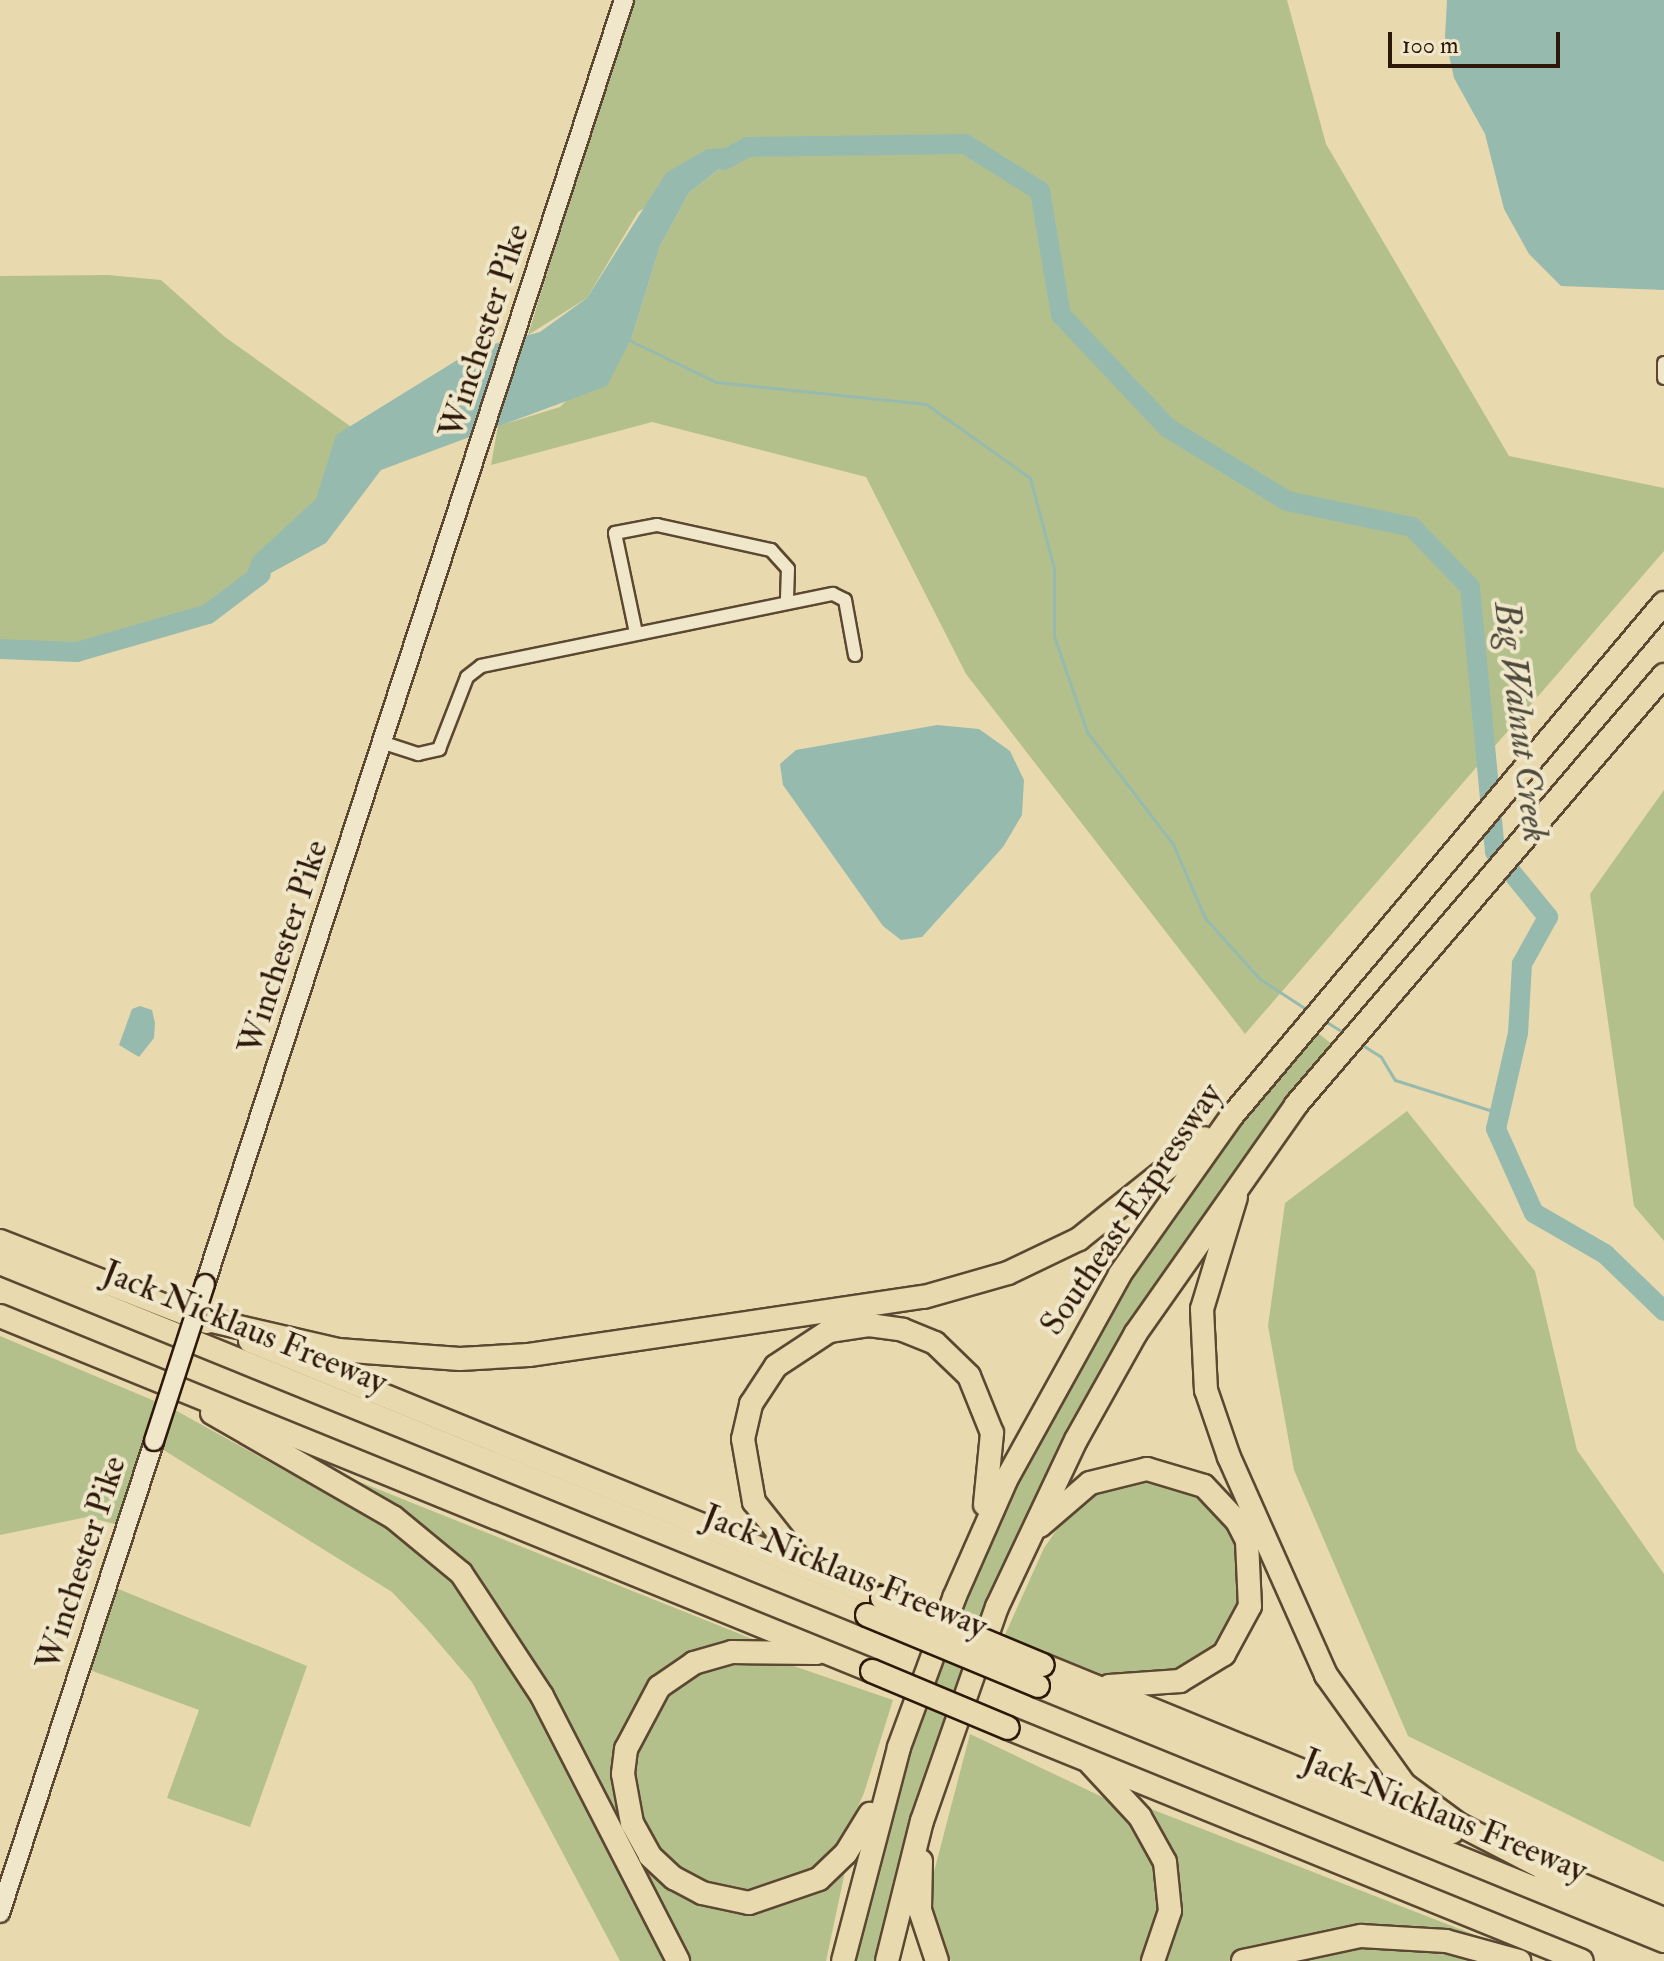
<!DOCTYPE html>
<html>
<head>
<meta charset="utf-8">
<style>
	body { margin:0 }
	#map { position:relative; width:1664px; height:1961px; overflow:hidden; background:#e8daae; font-family:"IM FELL Double Pica",serif }
	div>[style] { position:absolute }
	.green>* { inset:0; background:#b4c08c }
	.water>* { inset:0; background:#97baaf }
	.stream>* { height:3px; margin:-1.5px; padding:0 1.5px; transform-origin:1.5px; border-radius:1.5px; background:#97baaf }
	.river>* { height:20px; margin:-10px; padding:0 10px; transform-origin:10px; border-radius:10px; background:#97baaf }
	.roads { filter:drop-shadow(2px 0 #5c4832) drop-shadow(-2px 0 #5c4832) drop-shadow(0 2px #5c4832) drop-shadow(0 -2px #5c4832) }
	.street>* { height:12px; margin:-6px; padding:0 6px; transform-origin:6px; border-radius:6px; background:#f0e7ca }
	.secondary>* { height:18px; margin:-9px; padding:0 9px; transform-origin:9px; border-radius:9px; background:#f0e7ca }
	.highway>* { height:22px; margin:-11px; padding:0 11px; transform-origin:11px; border-radius:11px; background:#e8daae }
	.bridges { filter:drop-shadow(2px 0 #2d1809) drop-shadow(-2px 0 #2d1809) drop-shadow(0 2px #2d1809) drop-shadow(0 -2px #2d1809) }
	.secondary-bridge>* { height:18px; margin:-9px; padding:0 9px; transform-origin:9px; border-radius:9px; background:#f0e7ca }
	.highway-bridge>* { height:22px; margin:-11px; padding:0 11px; transform-origin:11px; border-radius:11px; background:#e8daae }
	span { translate:-50% -50%; white-space:nowrap; text-align:center; line-height:1.15; -webkit-text-stroke:8px #f0e7ca; paint-order:stroke }
	.street-label { font-size:34px; color:#2d1809 }
	.water-label { font-size:36px; color:#4d493b; font-style:italic }
	.scale { position:absolute; left:1388px; top:32px; width:172px; height:36px; box-sizing:border-box; border:4px solid #2d1809; border-top:0; padding-left:10px; font-size:24px; line-height:28px; white-space:nowrap; color:#2d1809; -webkit-text-stroke:6px #f0e7ca; paint-order:stroke }
</style>
</head>
<body>
<div id="map">
	<div class="green">
		<div style="clip-path:polygon(631px 0,1287px 0,1326px 144px,1509px 456px,1664px 488px,1664px 551px,1245px 1034px,966px 674px,866px 477px,652px 422px,491px 465px,498px 426px,560px 407px,632px 337px,660px 246px,689px 193px,746px 148px,638px 212px,587px 298px,528px 335px)"></div>
		<div style="clip-path:polygon(108px 275px,161px 280px,225px 337px,378px 446px,310px 537px,208px 614px,77px 652px,0 649px,0 276px)"></div>
		<div style="clip-path:polygon(1664px 790px,1664px 1241px,1634px 1206px,1590px 894px)"></div>
		<div style="clip-path:polygon(1314px 1030px,1333px 1045px,1247px 1153px,1126px 1335px,1010px 1556px,930px 1767px,879px 1961px,851px 1961px,894px 1792px,978px 1561px,1040px 1431px,1107px 1311px,1223px 1141px)"></div>
		<div style="clip-path:polygon(1407px 1111px,1535px 1271px,1577px 1450px,1664px 1574px,1664px 1862px,1408px 1736px,1294px 1470px,1268px 1326px,1285px 1203px)"></div>
		<div style="clip-path:polygon(0 1336px,157px 1402px,115px 1524px,87px 1517px,0 1535px)"></div>
		<div style="clip-path:polygon(175px 1410px,426px 1549px,489px 1620px,671px 1961px,620px 1961px,472px 1682px,426px 1628px,392px 1592px,162px 1449px)"></div>
		<div style="clip-path:polygon(345px 1476px,770px 1646px,653px 1685px,632px 1714px,620px 1745px,636px 1850px,754px 1909px,819px 1889px,846px 1867px,826px 1961px,683px 1961px,507px 1625px)"></div>
		<div style="clip-path:polygon(1164px 1477px,1216px 1505px,1241px 1547px,1246px 1594px,1229px 1636px,1193px 1669px,1106px 1678px,1004px 1637px,1044px 1548px,1069px 1512px,1113px 1482px)"></div>
		<div style="clip-path:polygon(116px 1588px,307px 1666px,250px 1827px,167px 1798px,199px 1710px,87px 1669px)"></div>
		<div style="clip-path:polygon(779px 1661px,893px 1700px,864px 1793px,843px 1840px,808px 1877px,763px 1894px,690px 1881px,651px 1842px,637px 1816px,632px 1751px,659px 1699px,715px 1662px)"></div>
		<div style="clip-path:polygon(970px 1734px,1117px 1804px,1151px 1845px,1161px 1902px,1144px 1961px,951px 1961px,936px 1929px,930px 1887px)"></div>
		<div style="clip-path:polygon(1146px 1807px,1488px 1940px,1449px 1936px,1248px 1953px,1229px 1961px,1161px 1961px,1168px 1947px)"></div>
		<div style="clip-path:polygon(1420px 1943px,1500px 1961px,1263px 1961px,1327px 1946px)"></div>
	</div>
	<div class="water">
		<div style="clip-path:polygon(1447px 0,1664px 0,1664px 290px,1561px 286px,1529px 254px,1504px 209px,1485px 134px,1454px 78px,1445px 37px)"></div>
		<div style="clip-path:polygon(747px 147px,689px 193px,660px 246px,632px 337px,607px 386px,381px 470px,326px 543px,240px 590px,253px 557px,316px 499px,336px 435px,475px 349px,540px 332px,587px 298px,666px 173px,707px 149px)"></div>
		<div style="clip-path:polygon(937px 725px,979px 729px,1010px 751px,1024px 780px,1022px 815px,1003px 847px,922px 937px,901px 940px,883px 926px,783px 785px,780px 764px,796px 750px)"></div>
		<div style="clip-path:polygon(140px 1006px,152px 1010px,155px 1023px,154px 1038px,139px 1057px,119px 1045px,132px 1009px)"></div>
	</div>
	<div class="stream">
		<div style="left:629px;top:340px;width:97px;rotate:25.8deg"></div>
		<div style="left:716px;top:382px;width:211px;rotate:6deg"></div>
		<div style="left:926px;top:404px;width:128px;rotate:35.4deg"></div>
		<div style="left:1030px;top:478px;width:93px;rotate:75.1deg"></div>
		<div style="left:1054px;top:568px;width:68px;rotate:90deg"></div>
		<div style="left:1054px;top:636px;width:102px;rotate:71deg"></div>
		<div style="left:1087px;top:732px;width:141px;rotate:52.5deg"></div>
		<div style="left:1173px;top:844px;width:81px;rotate:66.6deg"></div>
		<div style="left:1205px;top:918px;width:82px;rotate:48deg"></div>
		<div style="left:1260px;top:979px;width:59px;rotate:33.1deg"></div>
		<div style="left:1325px;top:1021px;width:25px;rotate:32deg"></div>
		<div style="left:1359px;top:1043px;width:26px;rotate:32deg"></div>
		<div style="left:1381px;top:1057px;width:27px;rotate:59deg"></div>
		<div style="left:1395px;top:1080px;width:109px;rotate:17.6deg"></div>
	</div>
	<div class="river">
		<div style="left:724px;top:160px;width:26px;rotate:-29deg"></div>
		<div style="left:747px;top:147px;width:218px;rotate:-0.8deg"></div>
		<div style="left:965px;top:144px;width:89px;rotate:32.1deg"></div>
		<div style="left:1040px;top:191px;width:126px;rotate:80.4deg"></div>
		<div style="left:1061px;top:315px;width:156px;rotate:46.6deg"></div>
		<div style="left:1168px;top:428px;width:140px;rotate:31.5deg"></div>
		<div style="left:1287px;top:501px;width:128px;rotate:11.7deg"></div>
		<div style="left:1412px;top:527px;width:83px;rotate:46deg"></div>
		<div style="left:1470px;top:587px;width:266px;rotate:84.6deg"></div>
		<div style="left:1495px;top:852px;width:84px;rotate:50.8deg"></div>
		<div style="left:1548px;top:917px;width:54px;rotate:119deg"></div>
		<div style="left:1522px;top:964px;width:69px;rotate:93.3deg"></div>
		<div style="left:1518px;top:1033px;width:98px;rotate:102.9deg"></div>
		<div style="left:1496px;top:1129px;width:92px;rotate:65.7deg"></div>
		<div style="left:1534px;top:1213px;width:82px;rotate:30deg"></div>
		<div style="left:1605px;top:1254px;width:82px;rotate:44deg"></div>
		<div style="left:0;top:649px;width:77px;rotate:2.2deg"></div>
		<div style="left:77px;top:652px;width:136px;rotate:-16.2deg"></div>
		<div style="left:208px;top:614px;width:66px;rotate:-37deg"></div>
	</div>
	<div class="roads">
		<div class="street">
			<div style="left:1664px;top:363px;width:15px;rotate:90deg"></div>
			<div style="left:636px;top:633px;width:102px;rotate:-101.9deg"></div>
			<div style="left:615px;top:533px;width:43px;rotate:-10.8deg"></div>
			<div style="left:657px;top:525px;width:117px;rotate:12.4deg"></div>
			<div style="left:771px;top:550px;width:25px;rotate:48deg"></div>
			<div style="left:788px;top:569px;width:34px;rotate:92deg"></div>
			<div style="left:384px;top:743px;width:36px;rotate:18deg"></div>
			<div style="left:418px;top:754px;width:22px;rotate:-13deg"></div>
			<div style="left:439px;top:749px;width:77px;rotate:-68.7deg"></div>
			<div style="left:467px;top:677px;width:18px;rotate:-38deg"></div>
			<div style="left:481px;top:666px;width:359px;rotate:-11.6deg"></div>
			<div style="left:833px;top:594px;width:13px;rotate:27deg"></div>
			<div style="left:845px;top:600px;width:56px;rotate:79.7deg"></div>
		</div>
		<div class="secondary">
			<div style="left:205px;top:1284px;width:1351px;rotate:-71.93deg"></div>
			<div style="left:0;top:1913px;width:496px;rotate:-71.9deg"></div>
		</div>
		<div class="highway">
			<div style="left:1236px;top:1197px;width:117px;rotate:106.9deg"></div>
			<div style="left:1202px;top:1309px;width:81px;rotate:87.2deg"></div>
			<div style="left:1206px;top:1390px;width:71px;rotate:71.1deg"></div>
			<div style="left:1229px;top:1457px;width:239px;rotate:66deg"></div>
			<div style="left:1326px;top:1675px;width:134px;rotate:54.4deg"></div>
			<div style="left:1404px;top:1784px;width:67px;rotate:36.5deg"></div>
			<div style="left:1458px;top:1824px;width:109px;rotate:27.3deg"></div>
			<div style="left:0;top:1241px;width:222px;rotate:21.4deg"></div>
			<div style="left:0;top:1263px;width:936px;rotate:22.1deg"></div>
			<div style="left:0;top:1316px;width:941px;rotate:22.15deg"></div>
			<div style="left:195px;top:1317px;width:147px;rotate:13deg"></div>
			<div style="left:338px;top:1350px;width:122px;rotate:4.2deg"></div>
			<div style="left:460px;top:1359px;width:69px;rotate:-3.3deg"></div>
			<div style="left:529px;top:1355px;width:399px;rotate:-8.4deg"></div>
			<div style="left:924px;top:1297px;width:87px;rotate:-15.9deg"></div>
			<div style="left:1008px;top:1273px;width:79px;rotate:-25.6deg"></div>
			<div style="left:1079px;top:1239px;width:161px;rotate:-38.7deg"></div>
			<div style="left:250px;top:1341px;width:682px;rotate:22.13deg"></div>
			<div style="left:212px;top:1413px;width:209px;rotate:29.9deg"></div>
			<div style="left:393px;top:1517px;width:88px;rotate:39.5deg"></div>
			<div style="left:461px;top:1573px;width:147px;rotate:56.6deg"></div>
			<div style="left:542px;top:1696px;width:298px;rotate:62.8deg"></div>
			<div style="left:1040px;top:1526px;width:66px;rotate:-40.7deg"></div>
			<div style="left:1090px;top:1483px;width:59px;rotate:-13.8deg"></div>
			<div style="left:1147px;top:1469px;width:59px;rotate:16.6deg"></div>
			<div style="left:1204px;top:1486px;width:48px;rotate:46.7deg"></div>
			<div style="left:1237px;top:1521px;width:22px;rotate:63deg"></div>
			<div style="left:1247px;top:1541px;width:65px;rotate:87.4deg"></div>
			<div style="left:1250px;top:1606px;width:55px;rotate:118.4deg"></div>
			<div style="left:1224px;top:1654px;width:52px;rotate:148.5deg"></div>
			<div style="left:1180px;top:1681px;width:71px;rotate:176deg"></div>
			<div style="left:800px;top:1560px;width:74px;rotate:-128.4deg"></div>
			<div style="left:754px;top:1502px;width:64px;rotate:-99.9deg"></div>
			<div style="left:743px;top:1439px;width:36px;rotate:-77deg"></div>
			<div style="left:751px;top:1404px;width:45px;rotate:-56.7deg"></div>
			<div style="left:776px;top:1366px;width:64px;rotate:-33.4deg"></div>
			<div style="left:829px;top:1331px;width:40px;rotate:-8.5deg"></div>
			<div style="left:869px;top:1325px;width:34px;rotate:8deg"></div>
			<div style="left:903px;top:1330px;width:35px;rotate:22deg"></div>
			<div style="left:935px;top:1343px;width:47px;rotate:44.1deg"></div>
			<div style="left:969px;top:1376px;width:61px;rotate:68deg"></div>
			<div style="left:992px;top:1433px;width:72px;rotate:95.6deg"></div>
			<div style="left:817px;top:1653px;width:85px;rotate:-179.3deg"></div>
			<div style="left:732px;top:1652px;width:40px;rotate:164deg"></div>
			<div style="left:694px;top:1663px;width:42px;rotate:145.6deg"></div>
			<div style="left:659px;top:1687px;width:70px;rotate:118deg"></div>
			<div style="left:626px;top:1749px;width:25px;rotate:97deg"></div>
			<div style="left:623px;top:1774px;width:50px;rotate:79.6deg"></div>
			<div style="left:632px;top:1823px;width:38px;rotate:61deg"></div>
			<div style="left:650px;top:1856px;width:33px;rotate:43deg"></div>
			<div style="left:674px;top:1878px;width:32px;rotate:28deg"></div>
			<div style="left:702px;top:1893px;width:48px;rotate:12deg"></div>
			<div style="left:749px;top:1903px;width:74px;rotate:-18.9deg"></div>
			<div style="left:819px;top:1879px;width:37px;rotate:-44deg"></div>
			<div style="left:846px;top:1853px;width:46px;rotate:-58.4deg"></div>
			<div style="left:1043px;top:1665px;width:442px;rotate:22.2deg"></div>
			<div style="left:1038px;top:1686px;width:676px;rotate:22.16deg"></div>
			<div style="left:1008px;top:1728px;width:619px;rotate:22.09deg"></div>
			<div style="left:1091px;top:1764px;width:72px;rotate:47.2deg"></div>
			<div style="left:1140px;top:1817px;width:51px;rotate:60.9deg"></div>
			<div style="left:1165px;top:1862px;width:49px;rotate:84.2deg"></div>
			<div style="left:1170px;top:1911px;width:53px;rotate:108.8deg"></div>
			<div style="left:921px;top:1861px;width:49px;rotate:91.2deg"></div>
			<div style="left:920px;top:1910px;width:54px;rotate:71.6deg"></div>
			<div style="left:1543px;top:1869px;width:131px;rotate:22.5deg"></div>
			<div style="left:843px;top:1961px;width:221px;rotate:-75.3deg"></div>
			<div style="left:899px;top:1747px;width:159px;rotate:-69.7deg"></div>
			<div style="left:954px;top:1598px;width:129px;rotate:-66.2deg"></div>
			<div style="left:1006px;top:1480px;width:235px;rotate:-61deg"></div>
			<div style="left:1120px;top:1274px;width:192px;rotate:-54.7deg"></div>
			<div style="left:1231px;top:1117px;width:672px;rotate:-49.89deg"></div>
			<div style="left:887px;top:1961px;width:144px;rotate:-76deg"></div>
			<div style="left:922px;top:1821px;width:227px;rotate:-70.7deg"></div>
			<div style="left:997px;top:1607px;width:185px;rotate:-64.7deg"></div>
			<div style="left:1076px;top:1440px;width:123px;rotate:-60.7deg"></div>
			<div style="left:1136px;top:1333px;width:279px;rotate:-54.9deg"></div>
			<div style="left:1296px;top:1105px;width:566px;rotate:-49.44deg"></div>
			<div style="left:1243px;top:1961px;width:121px;rotate:-12deg"></div>
			<div style="left:1361px;top:1936px;width:85px;rotate:3.4deg"></div>
			<div style="left:1446px;top:1941px;width:76px;rotate:15.3deg"></div>
		</div>
	</div>
	<div class="bridges">
		<div class="secondary-bridge">
			<div style="left:154px;top:1441px;width:165px;rotate:-72deg"></div>
		</div>
		<div class="highway-bridge">
			<div style="left:882px;top:1598px;width:174px;rotate:22.6deg"></div>
			<div style="left:867px;top:1615px;width:185px;rotate:22.5deg"></div>
			<div style="left:872px;top:1671px;width:147px;rotate:22.7deg"></div>
		</div>
	</div>
	<div class="street-label">
		<span style="left:484px;top:331px;rotate:-72deg">Winchester Pike</span>
		<span style="left:283px;top:947px;rotate:-72deg">Winchester Pike</span>
		<span style="left:1131px;top:1209px;rotate:-56deg">Southeast Expressway</span>
		<span style="left:245px;top:1327px;rotate:22deg">Jack Nicklaus Freeway</span>
		<span style="left:81px;top:1563px;rotate:-72deg">Winchester Pike</span>
		<span style="left:845px;top:1571px;rotate:22deg">Jack Nicklaus Freeway</span>
		<span style="left:1445px;top:1815px;rotate:22deg">Jack Nicklaus Freeway</span>
	</div>
	<div class="water-label">
		<span style="left:1521px;top:722px;rotate:83deg">Big Walnut Creek</span>
	</div>
	<div class="scale">100 m</div>
</div>
</body>
</html>
